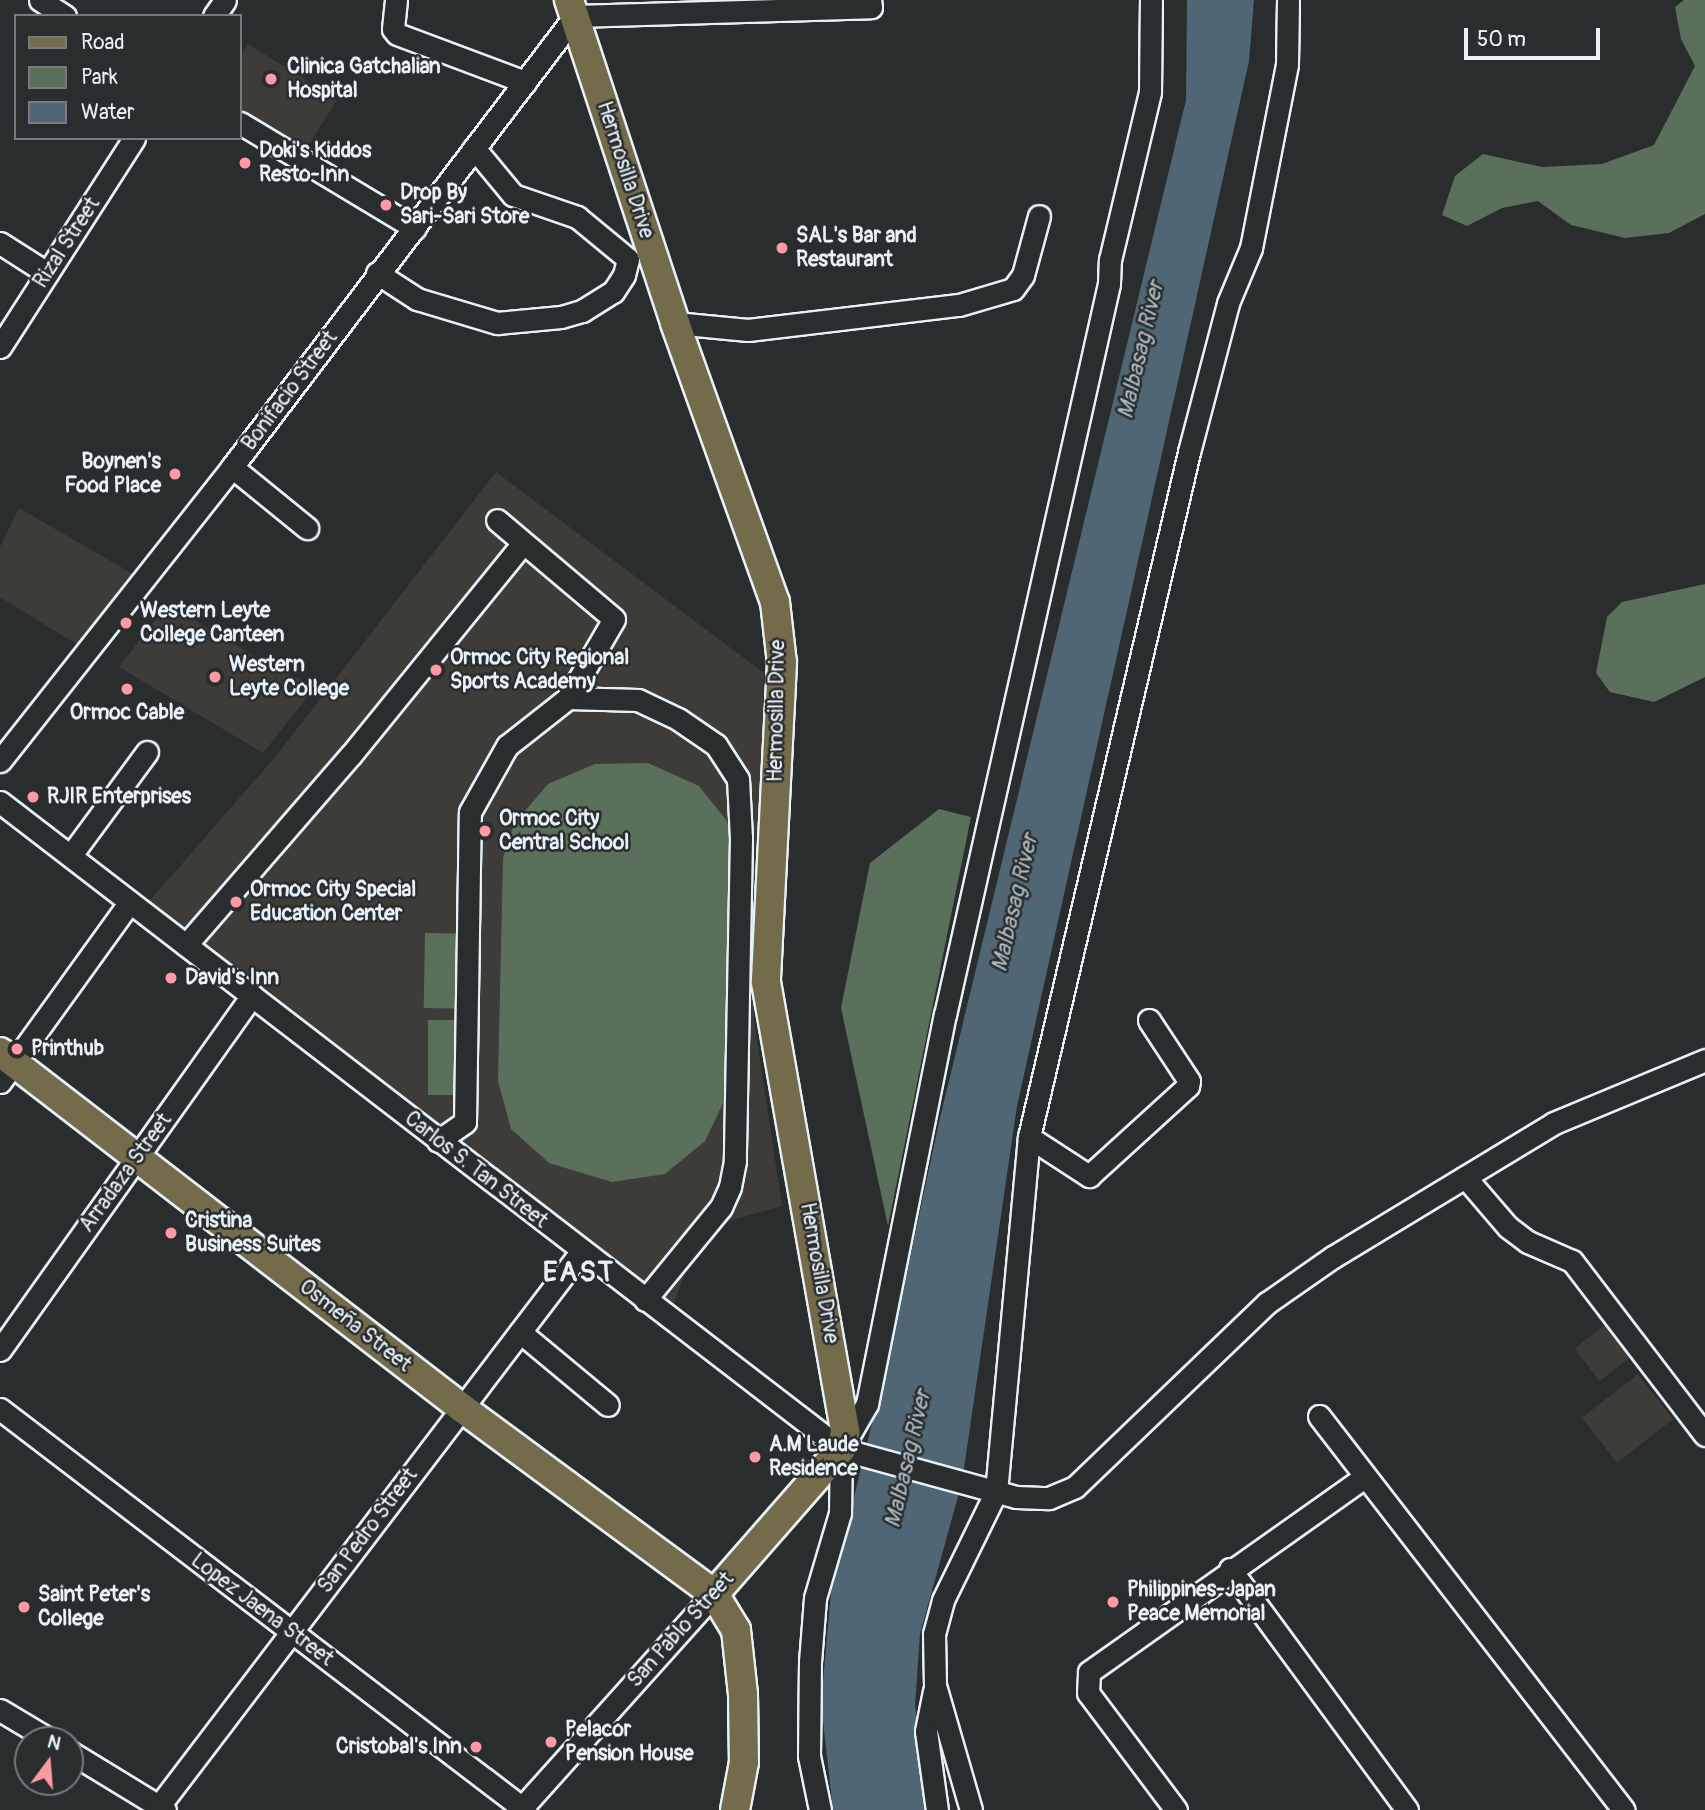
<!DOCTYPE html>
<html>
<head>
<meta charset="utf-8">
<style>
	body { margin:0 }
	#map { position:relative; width:1705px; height:1810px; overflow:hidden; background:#2a2d2e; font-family:Pangolin,sans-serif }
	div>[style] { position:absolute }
	.built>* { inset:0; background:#3d3c38; transform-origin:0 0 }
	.green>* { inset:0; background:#5a705b; transform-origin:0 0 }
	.water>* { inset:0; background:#506674 }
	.roads { filter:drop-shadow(2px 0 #e8f1f8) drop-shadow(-2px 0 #e8f1f8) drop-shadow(0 2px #e8f1f8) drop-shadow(0 -2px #e8f1f8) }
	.minor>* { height:21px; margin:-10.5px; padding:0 10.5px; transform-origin:10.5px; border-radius:10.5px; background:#2a2d2e }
	.major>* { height:28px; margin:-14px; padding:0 14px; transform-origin:14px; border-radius:14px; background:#746b4b }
	.dots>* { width:19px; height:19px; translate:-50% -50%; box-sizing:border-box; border:4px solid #2a2d2e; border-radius:50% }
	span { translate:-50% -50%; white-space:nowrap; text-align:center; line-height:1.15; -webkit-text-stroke:5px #2a2d2e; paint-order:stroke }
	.poi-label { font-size:21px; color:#e8f1f8; font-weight:700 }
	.left { translate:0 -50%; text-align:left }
	.right { translate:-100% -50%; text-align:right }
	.street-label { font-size:21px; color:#e8f1f8 }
	.water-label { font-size:23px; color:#abb9c3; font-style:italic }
	.district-label { font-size:28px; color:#e8f1f8; font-weight:700; letter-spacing:2px }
	.legend { position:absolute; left:14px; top:14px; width:228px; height:126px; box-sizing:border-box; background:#2a2d2e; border:2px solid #767b7f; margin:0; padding:9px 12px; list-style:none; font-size:21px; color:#e8f1f8 }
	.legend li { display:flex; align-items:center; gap:14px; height:35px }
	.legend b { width:35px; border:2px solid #767b7f }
	.north { position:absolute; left:14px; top:1726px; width:70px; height:70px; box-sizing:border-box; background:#2a2d2e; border:2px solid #767b7f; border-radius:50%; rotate:16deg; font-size:19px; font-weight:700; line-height:28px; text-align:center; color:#e8f1f8 }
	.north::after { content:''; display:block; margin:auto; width:24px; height:32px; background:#ff9aa2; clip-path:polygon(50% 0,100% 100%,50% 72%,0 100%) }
	.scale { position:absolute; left:1464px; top:28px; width:136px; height:32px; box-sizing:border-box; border:4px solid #e8f1f8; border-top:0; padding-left:9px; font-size:21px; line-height:24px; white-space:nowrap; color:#e8f1f8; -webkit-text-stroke:5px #2a2d2e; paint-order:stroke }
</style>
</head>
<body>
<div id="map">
	<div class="built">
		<div style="clip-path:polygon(248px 44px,337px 100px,304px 152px,240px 111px,240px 57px)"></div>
		<div style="clip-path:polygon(496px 472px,764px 673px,754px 1020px,782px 1206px,701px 1229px,672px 1309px,146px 905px,276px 756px)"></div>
		<div style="clip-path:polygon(19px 508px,140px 578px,84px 649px,0 597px,0 547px)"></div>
		<div style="clip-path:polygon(168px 604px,267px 664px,315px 687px,263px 753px,119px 667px)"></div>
		<div style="left:1606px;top:1324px;width:41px;height:40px;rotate:52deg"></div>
		<div style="left:1638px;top:1374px;width:57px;height:71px;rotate:52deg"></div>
	</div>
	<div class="green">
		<div style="clip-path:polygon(1684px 0,1705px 0,1705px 214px,1669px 233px,1625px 238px,1571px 225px,1538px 201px,1502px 208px,1467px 226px,1442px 215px,1455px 176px,1483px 154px,1542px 167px,1602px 164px,1654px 145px,1695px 66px,1681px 39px,1675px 7px)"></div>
		<div style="clip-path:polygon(1705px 584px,1705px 677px,1654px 702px,1610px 692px,1596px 673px,1607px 617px,1622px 602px)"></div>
		<div style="clip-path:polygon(648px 763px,699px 786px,727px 821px,736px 870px,726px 1097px,705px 1141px,665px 1174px,612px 1182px,549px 1163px,511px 1129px,498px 1081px,503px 858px,514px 824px,548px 784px,595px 764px)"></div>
		<div style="clip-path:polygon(939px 809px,971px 817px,888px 1226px,841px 1008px,870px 863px)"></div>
		<div style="left:425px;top:933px;width:46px;height:75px;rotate:1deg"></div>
		<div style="left:428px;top:1020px;width:45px;height:75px"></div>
	</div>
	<div class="water">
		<div style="clip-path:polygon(1187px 0,1254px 0,1249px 61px,1017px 1106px,962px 1482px,920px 1634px,915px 1706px,929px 1810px,833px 1810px,821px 1704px,831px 1592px,896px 1324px,939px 1122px,1186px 100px)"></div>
	</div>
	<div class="roads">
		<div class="minor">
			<div style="left:40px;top:0;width:30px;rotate:33deg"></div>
			<div style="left:396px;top:0;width:29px;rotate:96deg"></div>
			<div style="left:393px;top:29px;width:6px;rotate:51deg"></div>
			<div style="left:397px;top:34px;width:137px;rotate:20.6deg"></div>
			<div style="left:214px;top:16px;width:19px;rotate:-55deg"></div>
			<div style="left:240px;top:123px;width:204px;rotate:31deg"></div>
			<div style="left:0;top:243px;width:56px;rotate:32.6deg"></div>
			<div style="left:377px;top:273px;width:48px;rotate:33deg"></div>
			<div style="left:417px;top:299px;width:84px;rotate:16.7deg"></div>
			<div style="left:497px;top:323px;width:64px;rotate:-5.4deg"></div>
			<div style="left:561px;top:317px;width:22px;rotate:-16deg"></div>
			<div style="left:582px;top:311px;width:36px;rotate:-32deg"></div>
			<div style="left:613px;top:292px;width:20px;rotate:-57deg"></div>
			<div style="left:624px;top:275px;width:16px;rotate:-76deg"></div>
			<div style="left:628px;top:259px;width:66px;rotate:-140.5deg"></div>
			<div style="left:577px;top:217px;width:68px;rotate:-161deg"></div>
			<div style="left:513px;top:195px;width:61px;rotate:-129.7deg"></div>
			<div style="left:675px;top:323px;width:73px;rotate:5.5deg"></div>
			<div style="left:748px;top:330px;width:212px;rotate:-6.8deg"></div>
			<div style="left:959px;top:305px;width:56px;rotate:-16.5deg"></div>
			<div style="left:1013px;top:289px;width:17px;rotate:-54deg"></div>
			<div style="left:1023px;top:275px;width:61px;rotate:-74.8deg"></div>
			<div style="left:0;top:347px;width:248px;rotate:-57.3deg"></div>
			<div style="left:232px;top:467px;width:97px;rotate:39.1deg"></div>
			<div style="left:568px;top:698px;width:70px;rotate:1.6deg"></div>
			<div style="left:638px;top:700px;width:44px;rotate:25.4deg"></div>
			<div style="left:678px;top:719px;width:46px;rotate:34.4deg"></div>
			<div style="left:716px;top:745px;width:40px;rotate:57.1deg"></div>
			<div style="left:738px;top:779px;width:59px;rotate:87.1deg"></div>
			<div style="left:741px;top:838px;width:323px;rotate:91.1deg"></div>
			<div style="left:735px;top:1161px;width:26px;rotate:101deg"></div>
			<div style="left:730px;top:1187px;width:22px;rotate:114deg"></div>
			<div style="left:721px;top:1207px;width:120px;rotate:129.3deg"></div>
			<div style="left:0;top:761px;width:375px;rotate:-51.7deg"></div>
			<div style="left:232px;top:467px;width:567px;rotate:-52.75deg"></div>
			<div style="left:575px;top:16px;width:296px;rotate:-1.7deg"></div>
			<div style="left:871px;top:7px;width:7px;rotate:-98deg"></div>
			<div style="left:0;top:802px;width:1061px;rotate:37.57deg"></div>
			<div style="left:841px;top:1449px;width:181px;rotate:15.3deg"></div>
			<div style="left:1016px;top:1497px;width:33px;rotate:2deg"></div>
			<div style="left:1049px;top:1498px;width:28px;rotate:-23deg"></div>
			<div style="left:1075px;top:1487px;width:266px;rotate:-43.8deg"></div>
			<div style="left:1267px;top:1303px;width:80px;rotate:-34.9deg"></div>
			<div style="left:1333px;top:1257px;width:258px;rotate:-31.2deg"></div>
			<div style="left:1554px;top:1123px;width:164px;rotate:-22.6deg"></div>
			<div style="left:71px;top:855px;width:128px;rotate:-53.6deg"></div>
			<div style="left:186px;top:945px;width:250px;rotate:-49.1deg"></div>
			<div style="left:350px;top:756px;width:273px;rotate:-50.9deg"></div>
			<div style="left:0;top:1082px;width:222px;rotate:-54.2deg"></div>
			<div style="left:1029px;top:1137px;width:72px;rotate:33deg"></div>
			<div style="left:1089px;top:1176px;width:134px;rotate:-42.3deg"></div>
			<div style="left:1188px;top:1086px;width:5px;rotate:-79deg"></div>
			<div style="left:1189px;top:1081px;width:73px;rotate:-123.3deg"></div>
			<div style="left:438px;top:1141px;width:33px;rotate:-35deg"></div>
			<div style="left:465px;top:1122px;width:310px;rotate:-89.1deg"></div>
			<div style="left:470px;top:812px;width:76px;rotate:-60.7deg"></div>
			<div style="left:507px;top:746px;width:78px;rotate:-38.2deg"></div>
			<div style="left:568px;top:698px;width:91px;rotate:-59.8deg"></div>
			<div style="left:614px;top:619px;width:153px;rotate:-139.8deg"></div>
			<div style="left:1465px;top:1177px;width:66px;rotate:49.3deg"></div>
			<div style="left:1508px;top:1227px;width:25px;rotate:37deg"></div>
			<div style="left:1528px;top:1242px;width:48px;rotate:23.4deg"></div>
			<div style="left:1572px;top:1261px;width:219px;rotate:52.6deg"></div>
			<div style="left:520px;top:1332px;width:114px;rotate:39.7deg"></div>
			<div style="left:0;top:1350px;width:435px;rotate:-54.6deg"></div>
			<div style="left:0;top:1409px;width:661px;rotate:37.37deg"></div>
			<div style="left:1319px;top:1416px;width:498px;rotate:52.3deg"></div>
			<div style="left:1230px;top:1569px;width:299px;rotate:53.7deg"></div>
			<div style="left:934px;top:1691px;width:41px;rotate:101.3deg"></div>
			<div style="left:926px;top:1731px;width:80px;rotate:82.1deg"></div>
			<div style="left:0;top:1710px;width:58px;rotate:31deg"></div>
			<div style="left:70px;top:1752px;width:111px;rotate:31.4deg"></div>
			<div style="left:156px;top:1810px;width:701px;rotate:-52.71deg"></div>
			<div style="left:520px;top:1810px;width:290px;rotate:-48.1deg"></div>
			<div style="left:820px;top:1810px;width:55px;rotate:-101.5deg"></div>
			<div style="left:809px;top:1756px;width:94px;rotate:-89.4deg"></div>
			<div style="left:810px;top:1662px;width:64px;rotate:-85.5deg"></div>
			<div style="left:815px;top:1598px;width:89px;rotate:-73.6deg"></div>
			<div style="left:840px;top:1513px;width:64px;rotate:-89.1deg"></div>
			<div style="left:841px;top:1449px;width:52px;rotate:-60deg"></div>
			<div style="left:867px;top:1404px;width:397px;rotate:-78.7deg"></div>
			<div style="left:945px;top:1015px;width:749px;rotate:-77.36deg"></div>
			<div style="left:1109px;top:284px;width:24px;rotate:-88deg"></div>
			<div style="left:1110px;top:260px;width:173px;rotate:-76.6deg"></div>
			<div style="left:1150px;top:92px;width:92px;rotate:-89.4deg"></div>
			<div style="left:971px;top:1810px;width:130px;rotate:-106.1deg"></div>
			<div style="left:935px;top:1685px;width:51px;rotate:-91.1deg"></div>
			<div style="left:934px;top:1634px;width:35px;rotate:-75deg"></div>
			<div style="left:943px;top:1600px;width:120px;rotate:-63.9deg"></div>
			<div style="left:996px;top:1492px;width:357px;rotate:-84.7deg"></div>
			<div style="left:1029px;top:1137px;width:703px;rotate:-76.85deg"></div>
			<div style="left:1189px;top:452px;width:154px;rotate:-75.3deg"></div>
			<div style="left:1228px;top:303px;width:60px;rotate:-67.3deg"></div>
			<div style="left:1251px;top:248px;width:187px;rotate:-78.9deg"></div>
			<div style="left:1287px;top:64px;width:64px;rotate:-89.1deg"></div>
			<div style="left:1176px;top:1810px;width:146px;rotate:-126.9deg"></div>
			<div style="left:1088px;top:1693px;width:21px;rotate:-87deg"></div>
			<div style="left:1089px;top:1672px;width:337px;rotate:-35.3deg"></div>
		</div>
		<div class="major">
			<div style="left:569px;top:0;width:340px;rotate:71.8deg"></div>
			<div style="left:675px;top:323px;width:296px;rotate:70.3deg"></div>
			<div style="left:775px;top:602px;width:61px;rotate:83.5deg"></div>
			<div style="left:782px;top:663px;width:319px;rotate:92.9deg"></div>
			<div style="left:766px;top:982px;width:457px;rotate:80deg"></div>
			<div style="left:845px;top:1432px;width:17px;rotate:103deg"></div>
			<div style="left:841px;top:1449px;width:193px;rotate:131.2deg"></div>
			<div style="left:0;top:1052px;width:583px;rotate:37.62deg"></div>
			<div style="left:462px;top:1408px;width:313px;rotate:36.4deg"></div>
			<div style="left:714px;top:1594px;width:42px;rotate:58.6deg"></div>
			<div style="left:736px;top:1630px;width:64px;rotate:83.8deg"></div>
			<div style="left:743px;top:1694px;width:68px;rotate:89.2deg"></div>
			<div style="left:744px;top:1762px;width:49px;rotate:100.6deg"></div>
		</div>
	</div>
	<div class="dots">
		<div style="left:271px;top:79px;background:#ff9aa2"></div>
		<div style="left:245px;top:163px;background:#ff9aa2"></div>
		<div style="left:386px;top:205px;background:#ff9aa2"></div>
		<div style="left:782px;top:248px;background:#ff9aa2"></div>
		<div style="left:175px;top:474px;background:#ff9aa2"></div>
		<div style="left:126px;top:623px;background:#ff9aa2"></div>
		<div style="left:436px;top:670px;background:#ff9aa2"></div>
		<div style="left:215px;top:677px;background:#ff9aa2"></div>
		<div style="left:127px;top:689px;background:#ff9aa2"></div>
		<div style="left:33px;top:797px;background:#ff9aa2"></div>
		<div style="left:485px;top:831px;background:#ff9aa2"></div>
		<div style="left:236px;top:902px;background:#ff9aa2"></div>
		<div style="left:171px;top:978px;background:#ff9aa2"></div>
		<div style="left:17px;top:1049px;background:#ff9aa2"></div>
		<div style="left:171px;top:1233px;background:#ff9aa2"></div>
		<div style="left:755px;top:1457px;background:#ff9aa2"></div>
		<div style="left:1113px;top:1602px;background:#ff9aa2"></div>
		<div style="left:24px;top:1607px;background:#ff9aa2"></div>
		<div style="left:551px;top:1742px;background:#ff9aa2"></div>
		<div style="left:476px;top:1747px;background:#ff9aa2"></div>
	</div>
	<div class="poi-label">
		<span class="left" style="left:287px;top:79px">Clinica Gatchalian<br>Hospital</span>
		<span class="left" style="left:259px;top:163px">Doki's Kiddos<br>Resto-Inn</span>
		<span class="left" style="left:400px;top:205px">Drop By<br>Sari-Sari Store</span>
		<span class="left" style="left:796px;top:248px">SAL's Bar and<br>Restaurant</span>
		<span class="right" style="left:161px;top:474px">Boynen's<br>Food Place</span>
		<span class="left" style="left:140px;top:623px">Western Leyte<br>College Canteen</span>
		<span class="left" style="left:450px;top:670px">Ormoc City Regional<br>Sports Academy</span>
		<span class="left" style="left:229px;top:677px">Western<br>Leyte College</span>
		<span style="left:127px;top:713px">Ormoc Cable</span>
		<span class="left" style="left:47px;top:797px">RJIR Enterprises</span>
		<span class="left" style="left:499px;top:831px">Ormoc City<br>Central School</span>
		<span class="left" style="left:250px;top:902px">Ormoc City Special<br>Education Center</span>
		<span class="left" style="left:185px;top:978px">David's Inn</span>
		<span class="left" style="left:31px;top:1049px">Printhub</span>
		<span class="left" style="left:185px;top:1233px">Cristina<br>Business Suites</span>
		<span class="left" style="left:769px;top:1457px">A.M Laude<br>Residence</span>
		<span class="left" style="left:1127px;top:1602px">Philippines-Japan<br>Peace Memorial</span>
		<span class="left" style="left:38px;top:1607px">Saint Peter's<br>College</span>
		<span class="left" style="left:565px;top:1742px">Pelacor<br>Pension House</span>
		<span class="right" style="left:462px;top:1747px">Cristobal's Inn</span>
	</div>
	<div class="street-label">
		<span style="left:625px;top:170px;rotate:72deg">Hermosilla Drive</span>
		<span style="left:67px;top:243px;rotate:-57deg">Rizal Street</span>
		<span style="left:290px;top:391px;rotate:-53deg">Bonifacio Street</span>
		<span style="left:777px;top:711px;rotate:-89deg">Hermosilla Drive</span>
		<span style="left:476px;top:1170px;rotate:38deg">Carlos S. Tan Street</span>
		<span style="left:126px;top:1173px;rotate:-54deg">Arradaza Street</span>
		<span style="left:819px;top:1273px;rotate:80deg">Hermosilla Drive</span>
		<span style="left:355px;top:1326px;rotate:38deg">Osmeña Street</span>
		<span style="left:368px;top:1531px;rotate:-53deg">San Pedro Street</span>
		<span style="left:262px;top:1610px;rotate:37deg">Lopez Jaena Street</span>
		<span style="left:681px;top:1630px;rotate:-48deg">San Pablo Street</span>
	</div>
	<div class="water-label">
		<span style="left:1141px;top:350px;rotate:-77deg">Malbasag River</span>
		<span style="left:1015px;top:903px;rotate:-77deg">Malbasag River</span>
		<span style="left:908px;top:1459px;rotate:-77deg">Malbasag River</span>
	</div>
	<div class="district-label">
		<span style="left:579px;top:1273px">EAST</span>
	</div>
	<ul class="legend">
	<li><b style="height:9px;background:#746b4b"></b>Road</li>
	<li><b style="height:19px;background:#5a705b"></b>Park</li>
	<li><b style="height:19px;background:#506674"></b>Water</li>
	</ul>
	<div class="north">N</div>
	<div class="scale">50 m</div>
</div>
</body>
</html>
